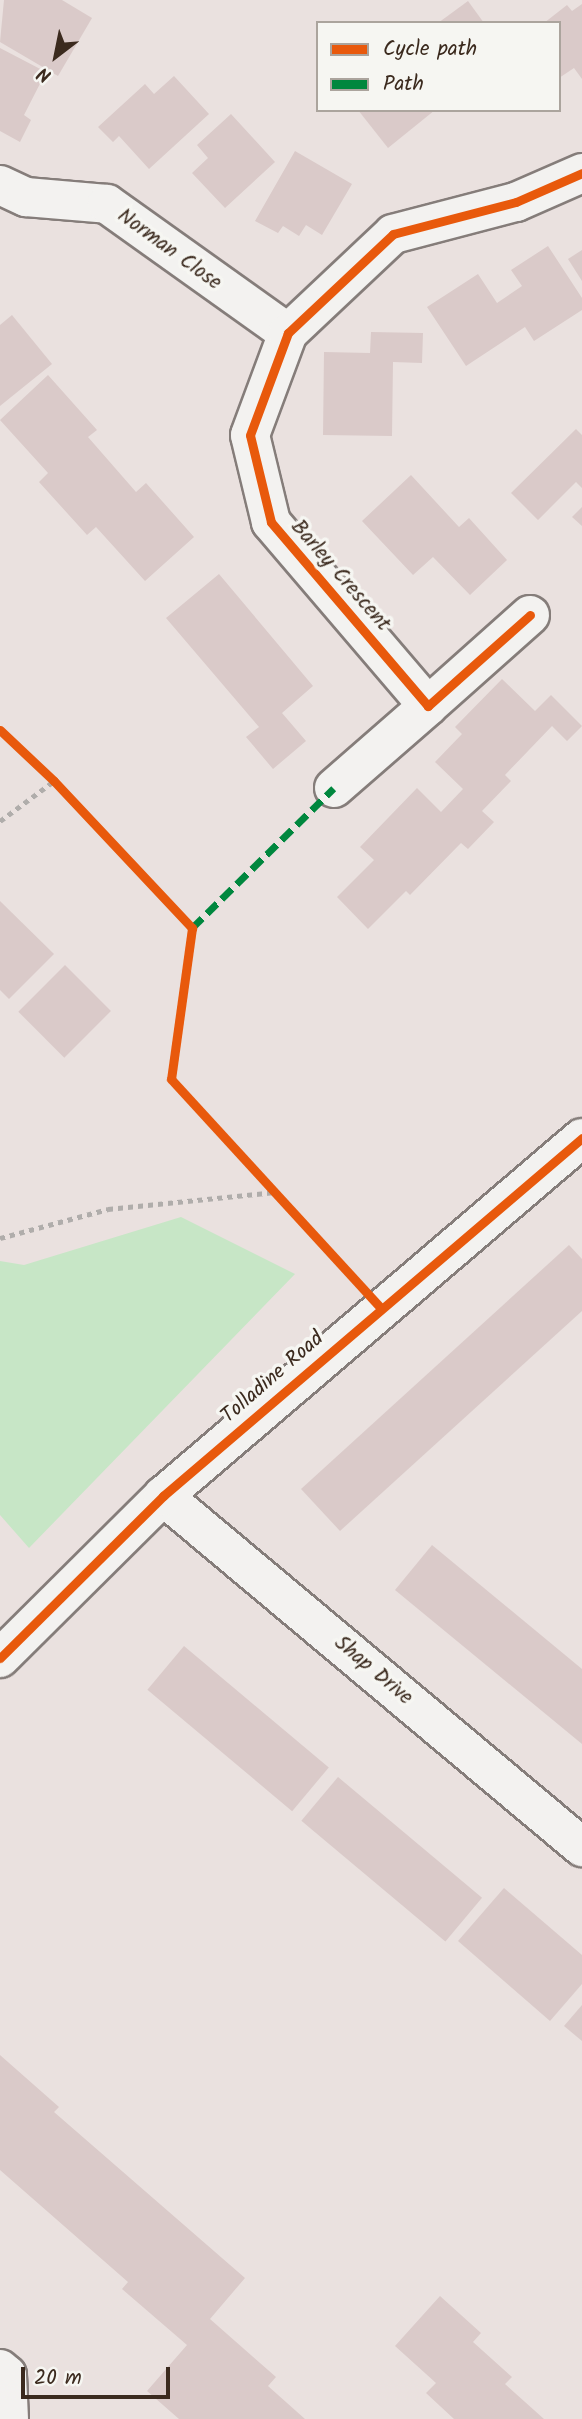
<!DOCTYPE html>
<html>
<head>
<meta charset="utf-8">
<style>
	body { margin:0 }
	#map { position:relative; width:582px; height:2419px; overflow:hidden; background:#eae1df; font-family:Kalam,sans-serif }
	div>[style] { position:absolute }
	.green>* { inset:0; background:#c7e6c6 }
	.building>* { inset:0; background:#dacac9; transform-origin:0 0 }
	.path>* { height:4.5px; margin-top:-2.25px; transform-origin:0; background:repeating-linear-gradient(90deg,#b0adab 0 5px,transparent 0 10px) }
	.roads { filter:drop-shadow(2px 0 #857d7a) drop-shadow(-2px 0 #857d7a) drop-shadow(0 2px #857d7a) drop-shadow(0 -2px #857d7a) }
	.minor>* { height:38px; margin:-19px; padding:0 19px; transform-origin:19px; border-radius:19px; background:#f3f2f0 }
	.quiet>* { height:7px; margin-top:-3.5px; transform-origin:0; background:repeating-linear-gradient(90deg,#00873e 0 14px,transparent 0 21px) }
	.cycleway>* { height:9px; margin:-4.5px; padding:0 4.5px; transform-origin:4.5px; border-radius:4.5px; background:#e8590c }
	span { translate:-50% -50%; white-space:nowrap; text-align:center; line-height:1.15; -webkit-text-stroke:7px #f6f6f2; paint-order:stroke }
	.street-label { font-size:21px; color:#3b2a1e }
	.legend { position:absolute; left:316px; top:21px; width:245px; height:91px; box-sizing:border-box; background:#f6f6f2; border:2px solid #aba49d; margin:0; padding:9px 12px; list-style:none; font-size:21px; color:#3b2a1e }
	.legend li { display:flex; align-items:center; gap:14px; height:35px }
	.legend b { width:35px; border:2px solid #aba49d }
	.north { position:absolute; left:21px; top:21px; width:70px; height:70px; -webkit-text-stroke:5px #f6f6f2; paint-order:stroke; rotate:212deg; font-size:19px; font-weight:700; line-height:28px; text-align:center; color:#3b2a1e }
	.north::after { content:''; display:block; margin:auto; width:24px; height:32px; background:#3b2a1e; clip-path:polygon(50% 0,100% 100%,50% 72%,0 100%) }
	.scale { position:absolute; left:21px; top:2367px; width:149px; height:32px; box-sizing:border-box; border:4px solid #3b2a1e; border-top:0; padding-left:9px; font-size:21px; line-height:24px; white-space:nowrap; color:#3b2a1e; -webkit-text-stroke:5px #f6f6f2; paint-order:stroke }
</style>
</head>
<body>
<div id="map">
	<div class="green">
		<div style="clip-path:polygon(181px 1217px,295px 1274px,29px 1548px,0 1515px,0 1261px,24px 1265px)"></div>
	</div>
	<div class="building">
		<div style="clip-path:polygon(4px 0,62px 0,92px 18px,58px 76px,0 42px)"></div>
		<div style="clip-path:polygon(468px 1px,484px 23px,438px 23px)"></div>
		<div style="clip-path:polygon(582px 4px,582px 79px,574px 68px,559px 78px,559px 23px,544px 23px,567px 5px,572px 11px)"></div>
		<div style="clip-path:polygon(0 48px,46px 72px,24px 115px,31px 120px,20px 142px,0 131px)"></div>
		<div style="clip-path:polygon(174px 76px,209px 114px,149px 169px,119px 136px,113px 142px,98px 127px,145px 84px,154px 94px)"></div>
		<div style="clip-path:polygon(358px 110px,435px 110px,388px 148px)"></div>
		<div style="clip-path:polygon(231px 114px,275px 162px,225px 208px,192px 173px,208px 158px,197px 145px)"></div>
		<div style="clip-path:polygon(295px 151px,352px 184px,322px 235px,306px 225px,299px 236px,283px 226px,278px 233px,255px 221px)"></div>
		<div style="clip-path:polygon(548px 246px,582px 298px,582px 310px,534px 341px,525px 327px,466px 366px,427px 307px,478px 274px,497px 303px,522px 286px,511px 270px)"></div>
		<div style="clip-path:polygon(582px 250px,582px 281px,568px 259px)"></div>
		<div style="clip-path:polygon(12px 315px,52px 364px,0 406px,0 325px)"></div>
		<div style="clip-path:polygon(371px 332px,423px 333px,422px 363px,393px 362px,392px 436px,323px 435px,324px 352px,370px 353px)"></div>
		<div style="clip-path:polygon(48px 375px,97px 430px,88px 437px,136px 492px,146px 483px,194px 537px,145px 581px,96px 527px,87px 535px,39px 482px,48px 473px,0 420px)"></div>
		<div style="clip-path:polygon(576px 429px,582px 435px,582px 488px,576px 482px,538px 520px,511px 493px)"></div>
		<div style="clip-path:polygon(411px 475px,459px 527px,469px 518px,507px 560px,470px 595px,433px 557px,413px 575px,362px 521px)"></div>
		<div style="clip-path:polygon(582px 507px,582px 526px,572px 517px)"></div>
		<div style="clip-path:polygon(219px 574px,313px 686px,282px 713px,306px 741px,273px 769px,246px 737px,259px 727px,166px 618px)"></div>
		<div style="clip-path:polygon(502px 679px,535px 711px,551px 695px,582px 726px,567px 741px,552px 726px,505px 775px,511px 781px,482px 811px,494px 822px,468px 849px,461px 843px,410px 895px,406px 891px,368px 929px,337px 897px,374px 860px,360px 847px,417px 788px,441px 812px,463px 789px,435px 762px,462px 734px,455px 727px)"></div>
		<div style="clip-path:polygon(0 901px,54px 954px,9px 999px,0 990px)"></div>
		<div style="left:65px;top:965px;width:65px;height:66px;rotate:45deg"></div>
		<div style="clip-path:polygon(569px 1245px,582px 1259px,582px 1311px,340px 1531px,301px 1489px)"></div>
		<div style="clip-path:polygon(432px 1545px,582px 1669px,582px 1744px,395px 1590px)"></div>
		<div style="left:184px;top:1646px;width:189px;height:57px;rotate:40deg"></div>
		<div style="left:338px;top:1777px;width:188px;height:57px;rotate:40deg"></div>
		<div style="clip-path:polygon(504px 1888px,582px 1955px,582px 1984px,550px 2021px,458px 1941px)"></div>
		<div style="clip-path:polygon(582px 2005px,582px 2041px,564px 2026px)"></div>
		<div style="clip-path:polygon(0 2055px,59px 2107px,54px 2112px,245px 2278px,210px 2319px,276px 2377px,268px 2386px,305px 2419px,179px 2419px,147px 2391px,187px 2345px,122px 2289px,128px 2282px,0 2170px)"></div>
		<div style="clip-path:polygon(440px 2296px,481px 2333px,473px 2342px,512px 2377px,505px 2384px,544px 2419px,454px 2419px,426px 2393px,436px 2383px,395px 2346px)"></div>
	</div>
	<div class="path">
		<div style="left:0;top:821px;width:67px;rotate:-36.5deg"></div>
		<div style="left:0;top:1238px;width:112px;rotate:-15deg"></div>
		<div style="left:108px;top:1209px;width:168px;rotate:-5.8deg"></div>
	</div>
	<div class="roads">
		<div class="minor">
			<div style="left:0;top:185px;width:29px;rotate:25deg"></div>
			<div style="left:26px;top:197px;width:81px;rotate:4.9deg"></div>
			<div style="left:107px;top:204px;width:222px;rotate:35.5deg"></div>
			<div style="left:530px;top:615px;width:137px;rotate:138.3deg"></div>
			<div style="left:428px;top:706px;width:242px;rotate:-130.5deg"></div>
			<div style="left:271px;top:522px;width:89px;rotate:-103.6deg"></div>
			<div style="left:250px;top:435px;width:109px;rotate:-69.6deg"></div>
			<div style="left:288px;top:333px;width:144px;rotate:-43.3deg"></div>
			<div style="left:393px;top:234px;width:127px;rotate:-14.6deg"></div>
			<div style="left:516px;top:202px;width:72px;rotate:-23.7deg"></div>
			<div style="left:334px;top:788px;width:125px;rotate:-41.1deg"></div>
			<div style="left:163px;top:1496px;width:547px;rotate:39.95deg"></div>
			<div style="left:0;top:1658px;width:230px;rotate:-44.8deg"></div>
			<div style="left:163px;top:1496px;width:551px;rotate:-40.51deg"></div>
			<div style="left:0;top:2369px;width:9px;rotate:41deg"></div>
			<div style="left:7px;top:2375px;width:44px;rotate:87.4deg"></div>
		</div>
	</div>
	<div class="quiet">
		<div style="left:192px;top:928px;width:199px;rotate:-44.6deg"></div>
	</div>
	<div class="cycleway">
		<div style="left:530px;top:615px;width:137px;rotate:138.3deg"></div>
		<div style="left:428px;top:706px;width:242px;rotate:-130.5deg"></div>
		<div style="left:271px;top:522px;width:89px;rotate:-103.6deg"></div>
		<div style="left:250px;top:435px;width:109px;rotate:-69.6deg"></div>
		<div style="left:288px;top:333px;width:144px;rotate:-43.3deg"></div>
		<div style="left:393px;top:234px;width:127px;rotate:-14.6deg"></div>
		<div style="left:516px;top:202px;width:72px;rotate:-23.7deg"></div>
		<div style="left:0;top:730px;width:74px;rotate:43.4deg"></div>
		<div style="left:54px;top:781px;width:202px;rotate:46.8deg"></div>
		<div style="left:192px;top:928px;width:152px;rotate:97.9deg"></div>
		<div style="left:171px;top:1079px;width:311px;rotate:47.5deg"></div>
		<div style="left:0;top:1658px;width:230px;rotate:-44.8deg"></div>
		<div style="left:163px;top:1496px;width:551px;rotate:-40.51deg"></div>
	</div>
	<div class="street-label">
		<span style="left:169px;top:250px;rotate:36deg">Norman Close</span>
		<span style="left:340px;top:576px;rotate:49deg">Barley Crescent</span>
		<span style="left:273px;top:1378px;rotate:-41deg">Tolladine Road</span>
		<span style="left:373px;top:1671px;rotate:40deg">Shap Drive</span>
	</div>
	<ul class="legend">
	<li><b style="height:9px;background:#e8590c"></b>Cycle path</li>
	<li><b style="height:9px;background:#00873e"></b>Path</li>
	</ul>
	<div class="north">N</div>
	<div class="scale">20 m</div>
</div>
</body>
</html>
